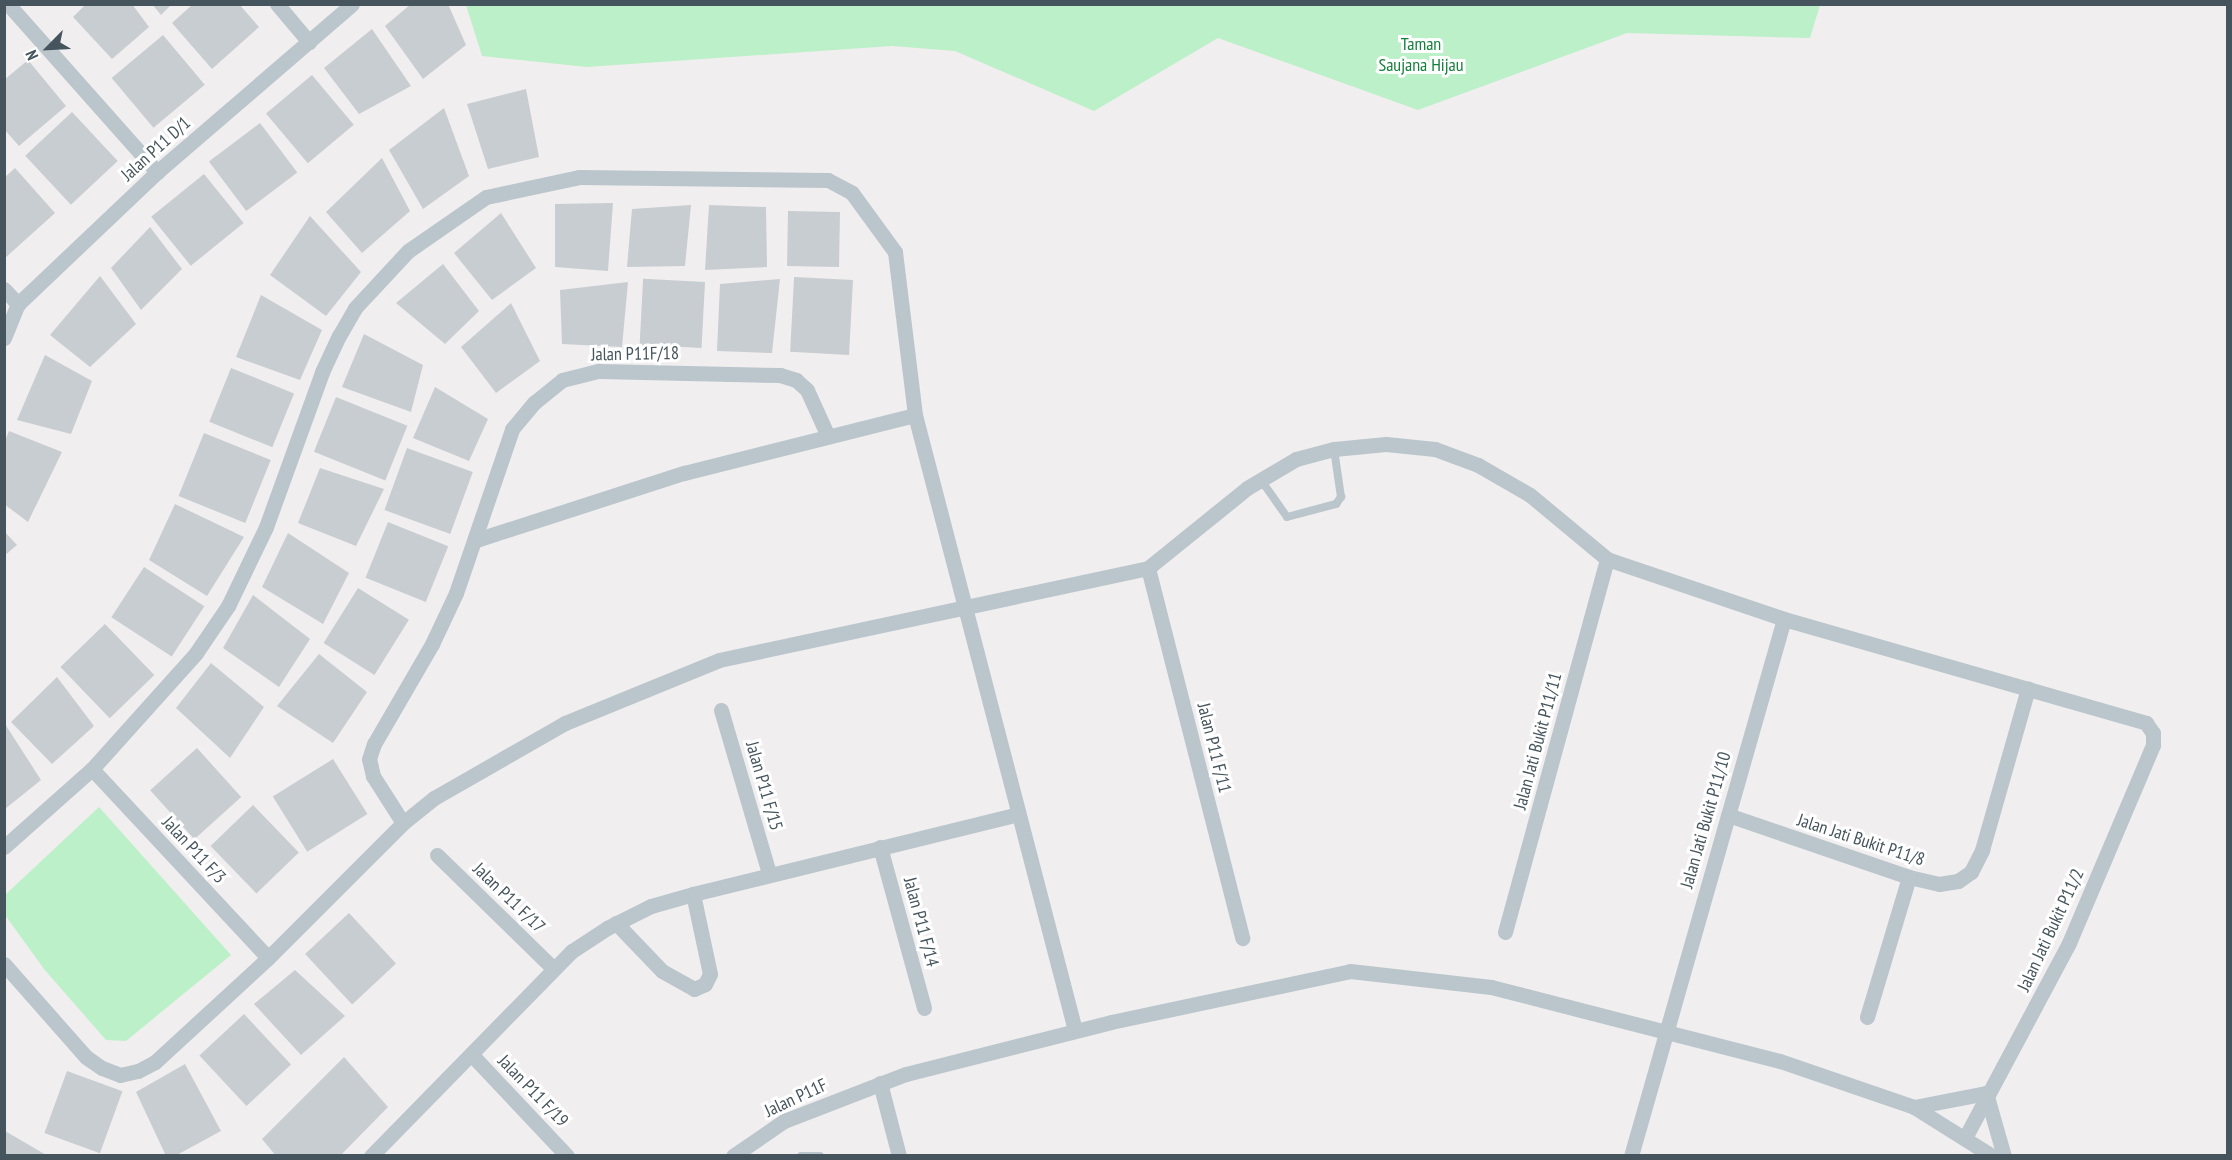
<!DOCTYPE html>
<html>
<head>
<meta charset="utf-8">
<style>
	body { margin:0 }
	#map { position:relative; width:2232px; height:1160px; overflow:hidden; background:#f1eeef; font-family:"PT Sans Narrow",sans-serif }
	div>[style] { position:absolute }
	.green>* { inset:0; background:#bcf0c8 }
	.building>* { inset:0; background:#c8cdd1; transform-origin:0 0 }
	.lane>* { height:8px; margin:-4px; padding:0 4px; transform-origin:4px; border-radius:4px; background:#bac6cc }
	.street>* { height:15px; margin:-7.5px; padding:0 7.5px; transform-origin:7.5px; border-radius:7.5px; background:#bac6cc }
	span { translate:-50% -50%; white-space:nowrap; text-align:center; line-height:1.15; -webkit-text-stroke:6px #fff; paint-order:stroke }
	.park-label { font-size:18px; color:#15803a }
	.street-label { font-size:18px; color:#46555d }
	.frame { position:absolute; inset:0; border:6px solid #46555d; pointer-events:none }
	.north { position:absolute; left:18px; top:18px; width:60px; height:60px; -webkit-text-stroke:4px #fff; paint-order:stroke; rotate:246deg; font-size:16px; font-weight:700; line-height:24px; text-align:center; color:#46555d }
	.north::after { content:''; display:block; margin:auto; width:21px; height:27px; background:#46555d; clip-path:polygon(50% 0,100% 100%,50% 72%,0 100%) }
</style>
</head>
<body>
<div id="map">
	<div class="green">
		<div style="clip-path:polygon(466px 5px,466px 4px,1820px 5px,1810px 38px,1627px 33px,1418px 110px,1218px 38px,1094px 111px,955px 51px,892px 46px,587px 67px,482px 56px)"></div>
		<div style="clip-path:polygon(99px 807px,231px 955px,126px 1041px,106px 1040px,44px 969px,5px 915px,5px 895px)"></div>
	</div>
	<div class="building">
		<div style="clip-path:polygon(86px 4px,132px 4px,149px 27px,112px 59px,73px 17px)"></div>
		<div style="clip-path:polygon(152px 4px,172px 4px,161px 15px)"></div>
		<div style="clip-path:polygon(193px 4px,239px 4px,259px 27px,212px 69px,172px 23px)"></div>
		<div style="clip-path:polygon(411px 4px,448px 4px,466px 45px,423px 79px,385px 26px)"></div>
		<div style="clip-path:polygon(372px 29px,411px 86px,359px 114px,324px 68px)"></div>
		<div style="left:163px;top:35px;width:65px;height:67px;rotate:50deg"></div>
		<div style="clip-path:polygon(28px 60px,66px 106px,19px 146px,4px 129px,4px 80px)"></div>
		<div style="left:312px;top:75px;width:65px;height:60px;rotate:50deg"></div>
		<div style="clip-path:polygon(526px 89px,539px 157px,488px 169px,467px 104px)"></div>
		<div style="clip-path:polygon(444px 108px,469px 176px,423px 209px,389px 150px)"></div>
		<div style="left:72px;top:112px;width:67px;height:64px;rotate:47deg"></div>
		<div style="left:260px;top:123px;width:62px;height:64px;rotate:53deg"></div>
		<div style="clip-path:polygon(382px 158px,410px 211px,362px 253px,326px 212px)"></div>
		<div style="clip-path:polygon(15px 168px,55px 213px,4px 259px,4px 178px)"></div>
		<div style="left:204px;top:174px;width:63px;height:68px;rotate:51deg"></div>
		<div style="clip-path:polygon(613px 203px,608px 271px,555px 267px,555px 204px)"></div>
		<div style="clip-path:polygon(691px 205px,685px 266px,627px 267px,632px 209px)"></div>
		<div style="clip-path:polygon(709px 205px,766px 207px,767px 267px,705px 270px)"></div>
		<div style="left:788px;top:211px;width:52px;height:55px;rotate:1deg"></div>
		<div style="clip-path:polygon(501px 213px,536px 268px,492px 300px,454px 253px)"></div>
		<div style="clip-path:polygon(310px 216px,361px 272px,326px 316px,270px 275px)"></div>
		<div style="clip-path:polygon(150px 227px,182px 269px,141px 310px,111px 268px)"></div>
		<div style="clip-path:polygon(443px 264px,479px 311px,445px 344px,396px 303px)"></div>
		<div style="clip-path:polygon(100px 276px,136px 324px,90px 367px,50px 335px)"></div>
		<div style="clip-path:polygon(780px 279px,772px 353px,717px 351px,720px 284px)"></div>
		<div style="left:853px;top:280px;width:75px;height:59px;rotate:93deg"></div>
		<div style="clip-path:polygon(628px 282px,622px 347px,562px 344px,560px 290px)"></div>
		<div style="left:705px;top:282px;width:66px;height:62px;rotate:93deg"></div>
		<div style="clip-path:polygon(261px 295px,322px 330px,300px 380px,236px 357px)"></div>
		<div style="clip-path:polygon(511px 303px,540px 361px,496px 393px,461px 347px)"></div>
		<div style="clip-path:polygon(364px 334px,423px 365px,411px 412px,342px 387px)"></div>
		<div style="clip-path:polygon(45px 355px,92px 381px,71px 434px,17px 420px)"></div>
		<div style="left:231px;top:368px;width:68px;height:58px;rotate:22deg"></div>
		<div style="clip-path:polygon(435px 387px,488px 419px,469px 461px,413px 438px)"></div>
		<div style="left:336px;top:397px;width:77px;height:59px;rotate:22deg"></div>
		<div style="clip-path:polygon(9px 431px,62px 452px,28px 522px,4px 504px,4px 443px)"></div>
		<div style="left:204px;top:433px;width:72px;height:68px;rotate:22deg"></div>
		<div style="left:407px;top:448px;width:70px;height:66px;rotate:20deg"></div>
		<div style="clip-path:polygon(320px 468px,384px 489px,356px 546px,298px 523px)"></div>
		<div style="clip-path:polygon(175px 504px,244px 537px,207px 596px,149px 560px)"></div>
		<div style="left:388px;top:522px;width:65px;height:60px;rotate:22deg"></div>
		<div style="clip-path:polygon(4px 531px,17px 545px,4px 556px)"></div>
		<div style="clip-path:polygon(288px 533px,349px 573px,323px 624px,262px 587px)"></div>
		<div style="left:144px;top:567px;width:72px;height:60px;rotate:33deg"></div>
		<div style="left:358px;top:588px;width:60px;height:65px;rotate:32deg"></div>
		<div style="clip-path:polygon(253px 595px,310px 639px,279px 687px,223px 648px)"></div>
		<div style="left:105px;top:624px;width:71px;height:62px;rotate:46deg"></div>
		<div style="clip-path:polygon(319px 654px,367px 692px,333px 743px,277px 706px)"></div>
		<div style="clip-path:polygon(211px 663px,264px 707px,230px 758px,176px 708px)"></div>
		<div style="clip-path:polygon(57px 677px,94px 726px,52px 764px,11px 722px)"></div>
		<div style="clip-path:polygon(5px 724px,41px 780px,5px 809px)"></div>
		<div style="left:197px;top:748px;width:66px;height:63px;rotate:48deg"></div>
		<div style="left:333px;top:759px;width:65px;height:71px;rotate:58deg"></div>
		<div style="left:253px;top:805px;width:66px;height:59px;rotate:46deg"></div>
		<div style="left:349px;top:913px;width:69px;height:60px;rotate:47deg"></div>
		<div style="clip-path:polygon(295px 970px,345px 1016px,301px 1055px,254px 1004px)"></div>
		<div style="left:244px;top:1014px;width:69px;height:61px;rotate:47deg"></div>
		<div style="clip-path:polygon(344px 1057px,388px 1107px,340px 1156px,276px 1156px,262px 1139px)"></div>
		<div style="clip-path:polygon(185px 1064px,221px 1131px,175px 1156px,166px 1156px,136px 1092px)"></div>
		<div style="left:67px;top:1071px;width:59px;height:66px;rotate:20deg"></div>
		<div style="clip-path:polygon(5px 1131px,48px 1156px,4px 1156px)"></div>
	</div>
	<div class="lane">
		<div style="left:1261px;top:480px;width:45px;rotate:54.9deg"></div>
		<div style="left:1287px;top:517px;width:51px;rotate:-14.9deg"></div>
		<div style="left:1336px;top:504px;width:9px;rotate:-54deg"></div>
		<div style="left:1341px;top:497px;width:49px;rotate:-98.3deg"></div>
		<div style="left:801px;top:1156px;width:19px"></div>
	</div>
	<div class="street">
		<div style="left:8px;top:4px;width:225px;rotate:48.4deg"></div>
		<div style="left:277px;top:4px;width:50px;rotate:49.9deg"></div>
		<div style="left:4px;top:289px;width:21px;rotate:47deg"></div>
		<div style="left:4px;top:338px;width:37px;rotate:-68deg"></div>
		<div style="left:18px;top:304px;width:192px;rotate:-43.5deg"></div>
		<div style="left:157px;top:172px;width:257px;rotate:-40.7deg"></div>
		<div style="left:476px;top:540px;width:219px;rotate:-17.9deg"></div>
		<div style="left:684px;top:473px;width:238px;rotate:-14.1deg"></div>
		<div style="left:1148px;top:568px;width:382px;rotate:75.7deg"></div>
		<div style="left:721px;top:710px;width:170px;rotate:73.6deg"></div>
		<div style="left:92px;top:769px;width:258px;rotate:47deg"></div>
		<div style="left:1728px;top:815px;width:191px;rotate:18.9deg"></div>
		<div style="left:1909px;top:877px;width:31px;rotate:13deg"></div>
		<div style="left:1939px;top:884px;width:19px;rotate:-9deg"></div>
		<div style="left:1958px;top:881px;width:16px;rotate:-35deg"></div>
		<div style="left:1971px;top:872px;width:25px;rotate:-63deg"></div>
		<div style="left:1982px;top:850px;width:168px;rotate:-74.1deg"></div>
		<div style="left:403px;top:823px;width:56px;rotate:-122.6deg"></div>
		<div style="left:373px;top:776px;width:17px;rotate:-103deg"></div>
		<div style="left:369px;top:759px;width:16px;rotate:-72deg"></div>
		<div style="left:374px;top:744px;width:116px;rotate:-59.9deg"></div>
		<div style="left:432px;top:644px;width:56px;rotate:-64.8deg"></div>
		<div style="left:456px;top:593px;width:173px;rotate:-71.1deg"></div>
		<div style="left:512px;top:429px;width:35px;rotate:-50deg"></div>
		<div style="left:535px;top:402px;width:35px;rotate:-39deg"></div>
		<div style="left:562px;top:380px;width:38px;rotate:-14deg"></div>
		<div style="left:599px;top:371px;width:181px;rotate:1.3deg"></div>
		<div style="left:780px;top:375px;width:17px;rotate:17deg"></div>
		<div style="left:796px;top:380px;width:15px;rotate:42deg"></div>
		<div style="left:807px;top:390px;width:48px;rotate:65.6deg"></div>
		<div style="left:4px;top:847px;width:118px;rotate:-41.6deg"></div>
		<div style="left:92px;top:769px;width:156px;rotate:-48.1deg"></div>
		<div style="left:196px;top:653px;width:57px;rotate:-55.8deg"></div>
		<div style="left:228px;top:606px;width:88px;rotate:-64.3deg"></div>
		<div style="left:266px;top:527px;width:165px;rotate:-70.1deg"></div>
		<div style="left:322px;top:372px;width:40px;rotate:-65deg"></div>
		<div style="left:339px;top:336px;width:32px;rotate:-60deg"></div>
		<div style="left:355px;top:308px;width:78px;rotate:-47.1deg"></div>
		<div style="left:408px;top:251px;width:95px;rotate:-34.7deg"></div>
		<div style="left:486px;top:197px;width:95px;rotate:-12.1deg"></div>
		<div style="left:579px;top:177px;width:249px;rotate:0.7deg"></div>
		<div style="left:828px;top:180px;width:27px;rotate:28deg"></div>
		<div style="left:852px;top:193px;width:73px;rotate:53.9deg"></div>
		<div style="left:895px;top:252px;width:164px;rotate:83deg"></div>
		<div style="left:915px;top:415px;width:635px;rotate:75.42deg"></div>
		<div style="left:880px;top:847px;width:167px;rotate:74.7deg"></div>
		<div style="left:437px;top:855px;width:163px;rotate:44.3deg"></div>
		<div style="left:616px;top:923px;width:66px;rotate:46.2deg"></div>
		<div style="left:662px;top:971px;width:37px;rotate:29deg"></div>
		<div style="left:694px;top:989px;width:12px;rotate:-24deg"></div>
		<div style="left:705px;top:984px;width:11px;rotate:-63deg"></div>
		<div style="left:710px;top:974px;width:82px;rotate:-102deg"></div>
		<div style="left:1505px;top:932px;width:387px;rotate:-74.7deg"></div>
		<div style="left:4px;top:964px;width:124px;rotate:48.6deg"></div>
		<div style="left:86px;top:1057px;width:19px;rotate:35deg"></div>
		<div style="left:102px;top:1068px;width:19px;rotate:21deg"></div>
		<div style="left:120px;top:1075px;width:18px;rotate:-13deg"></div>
		<div style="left:138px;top:1071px;width:19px;rotate:-28deg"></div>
		<div style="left:155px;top:1062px;width:154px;rotate:-42.6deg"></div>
		<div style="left:268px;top:958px;width:191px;rotate:-45deg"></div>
		<div style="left:403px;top:823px;width:40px;rotate:-39deg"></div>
		<div style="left:434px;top:798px;width:151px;rotate:-29.8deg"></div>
		<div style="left:565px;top:723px;width:166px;rotate:-22.2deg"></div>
		<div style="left:719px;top:660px;width:439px;rotate:-12.1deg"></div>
		<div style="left:1148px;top:568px;width:127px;rotate:-38.9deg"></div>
		<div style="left:1247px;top:488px;width:57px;rotate:-30.6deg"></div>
		<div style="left:1296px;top:459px;width:39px;rotate:-15deg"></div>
		<div style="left:1334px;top:449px;width:52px;rotate:-5.5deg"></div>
		<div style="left:1386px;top:444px;width:49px;rotate:5.8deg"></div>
		<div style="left:1435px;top:449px;width:46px;rotate:20.4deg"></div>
		<div style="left:1478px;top:465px;width:60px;rotate:30deg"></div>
		<div style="left:1530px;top:495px;width:100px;rotate:39.7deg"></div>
		<div style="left:1607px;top:559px;width:187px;rotate:18.7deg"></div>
		<div style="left:1784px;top:619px;width:377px;rotate:16deg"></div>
		<div style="left:2146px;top:723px;width:12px;rotate:55deg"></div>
		<div style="left:2153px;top:733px;width:12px;rotate:90deg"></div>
		<div style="left:2153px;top:745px;width:215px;rotate:113deg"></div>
		<div style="left:2069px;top:943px;width:219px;rotate:118.1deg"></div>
		<div style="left:1867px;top:1017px;width:146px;rotate:-73.3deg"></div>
		<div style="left:471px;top:1054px;width:140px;rotate:46.7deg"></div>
		<div style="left:880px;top:1083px;width:75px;rotate:75.4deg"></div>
		<div style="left:1914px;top:1107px;width:73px;rotate:-11deg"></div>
		<div style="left:1986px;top:1093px;width:66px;rotate:74.1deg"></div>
		<div style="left:371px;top:1156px;width:287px;rotate:-45.6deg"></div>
		<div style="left:572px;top:951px;width:42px;rotate:-33.3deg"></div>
		<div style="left:607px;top:928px;width:49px;rotate:-26.6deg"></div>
		<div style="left:651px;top:906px;width:44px;rotate:-15.9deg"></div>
		<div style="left:693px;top:894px;width:335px;rotate:-13.8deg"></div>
		<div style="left:733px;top:1156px;width:62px;rotate:-34.5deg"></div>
		<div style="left:784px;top:1121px;width:131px;rotate:-21.1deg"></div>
		<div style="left:906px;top:1074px;width:211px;rotate:-14.2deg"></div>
		<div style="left:1111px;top:1022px;width:244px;rotate:-12deg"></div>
		<div style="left:1350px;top:971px;width:142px;rotate:6.5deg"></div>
		<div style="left:1491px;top:987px;width:298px;rotate:14.4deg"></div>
		<div style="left:1780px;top:1061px;width:142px;rotate:18.9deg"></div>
		<div style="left:1914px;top:1107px;width:92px;rotate:32.1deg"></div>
		<div style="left:1631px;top:1156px;width:558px;rotate:-74.1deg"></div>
	</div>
	<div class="park-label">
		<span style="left:1421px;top:55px">Taman<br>Saujana Hijau</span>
	</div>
	<div class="street-label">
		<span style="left:156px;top:149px;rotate:-42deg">Jalan P11 D/1</span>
		<span style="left:635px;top:354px;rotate:-1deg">Jalan P11F/18</span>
		<span style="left:1538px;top:741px;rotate:-75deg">Jalan Jati Bukit P11/11</span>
		<span style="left:1214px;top:748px;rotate:76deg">Jalan P11 F/11</span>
		<span style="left:764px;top:786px;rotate:74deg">Jalan P11 F/15</span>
		<span style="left:1706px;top:820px;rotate:-74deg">Jalan Jati Bukit P11/10</span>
		<span style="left:1861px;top:840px;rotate:18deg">Jalan Jati Bukit P11/8</span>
		<span style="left:194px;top:850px;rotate:47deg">Jalan P11 F/3</span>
		<span style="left:509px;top:898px;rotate:44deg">Jalan P11 F/17</span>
		<span style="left:921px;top:922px;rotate:75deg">Jalan P11 F/14</span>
		<span style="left:2051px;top:930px;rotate:-65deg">Jalan Jati Bukit P11/2</span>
		<span style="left:533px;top:1091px;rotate:46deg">Jalan P11 F/19</span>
		<span style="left:796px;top:1098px;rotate:-25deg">Jalan P11F</span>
	</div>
	<div class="frame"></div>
	<div class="north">N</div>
</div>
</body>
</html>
